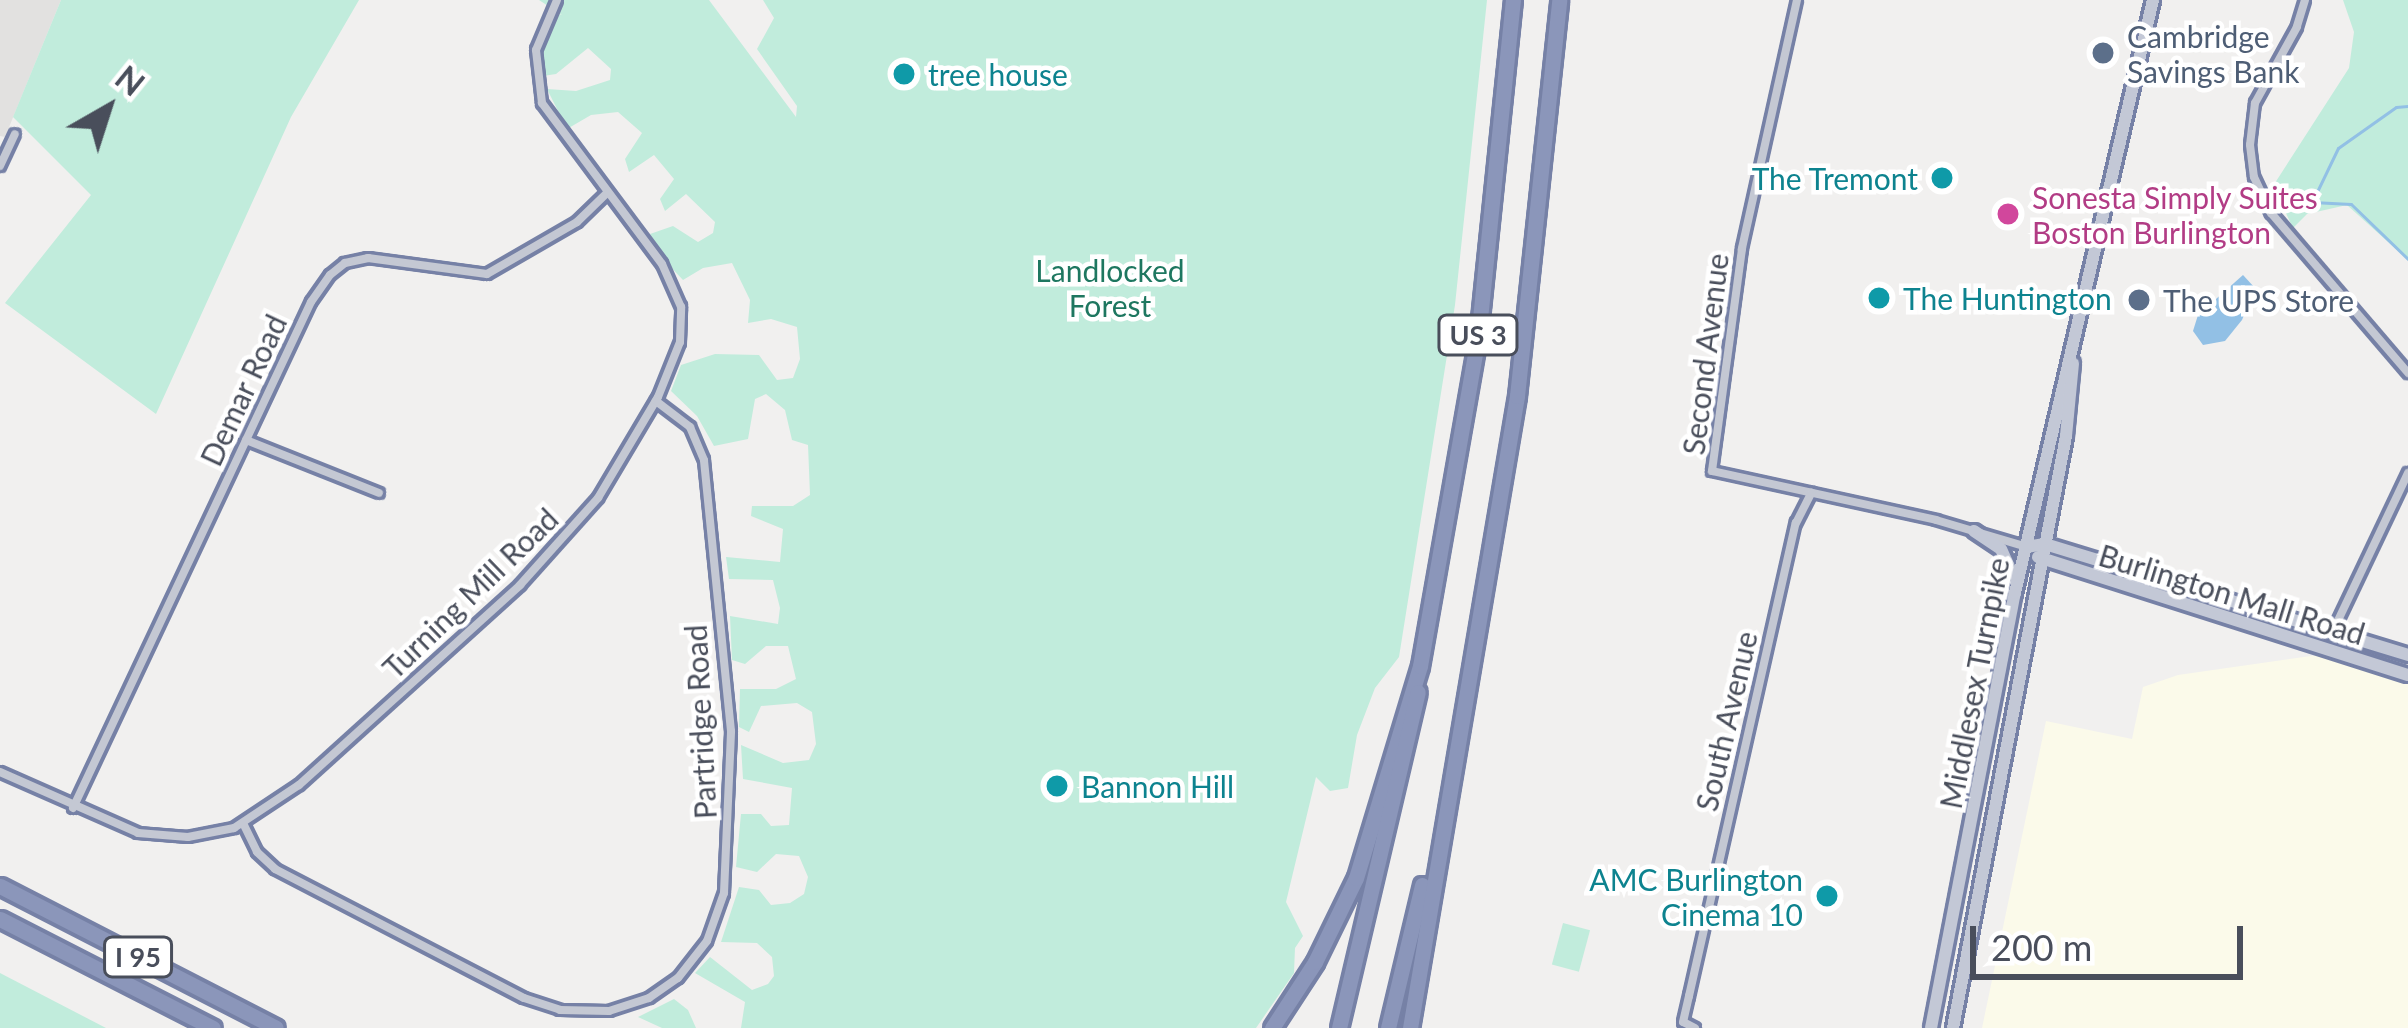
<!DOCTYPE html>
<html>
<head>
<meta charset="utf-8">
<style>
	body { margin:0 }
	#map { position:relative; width:2408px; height:1028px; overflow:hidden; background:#f1f0ef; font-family:Lato,sans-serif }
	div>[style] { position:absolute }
	.commercial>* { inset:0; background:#fbfaea }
	.education>* { inset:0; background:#e2e1e0 }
	.green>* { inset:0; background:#c1ecdc; transform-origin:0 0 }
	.water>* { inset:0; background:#92c0e5 }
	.stream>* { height:3px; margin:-1.5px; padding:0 1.5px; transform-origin:1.5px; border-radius:1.5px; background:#92c0e5 }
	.roads { filter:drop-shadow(3px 0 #7681a6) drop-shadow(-3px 0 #7681a6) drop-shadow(0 3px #7681a6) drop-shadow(0 -3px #7681a6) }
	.street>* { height:8px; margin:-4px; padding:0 4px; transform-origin:4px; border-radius:4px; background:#c4c8d3 }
	.secondary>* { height:12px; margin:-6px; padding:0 6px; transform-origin:6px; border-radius:6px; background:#c3c8d6 }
	.highway>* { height:15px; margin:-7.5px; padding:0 7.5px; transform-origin:7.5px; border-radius:7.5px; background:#8b96ba }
	.dots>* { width:33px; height:33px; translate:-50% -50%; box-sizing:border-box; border:6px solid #fff; border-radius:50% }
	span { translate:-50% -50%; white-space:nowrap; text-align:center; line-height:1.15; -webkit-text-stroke:9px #fff; paint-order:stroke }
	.shield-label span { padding:3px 9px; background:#fff; border:3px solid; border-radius:9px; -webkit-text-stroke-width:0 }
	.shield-label { font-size:27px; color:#494e5b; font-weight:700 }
	.service-label { font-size:30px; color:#4e5e75 }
	.left { translate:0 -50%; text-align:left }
	.culture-label { font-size:30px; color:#0d838f }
	.right { translate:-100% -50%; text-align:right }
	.hotel-label { font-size:30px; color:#b23c85 }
	.park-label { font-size:30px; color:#1e7760 }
	.street-label { font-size:30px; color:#494e5b }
	.north { position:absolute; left:48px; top:48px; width:120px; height:120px; -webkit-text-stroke:9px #fff; paint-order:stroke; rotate:39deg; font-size:33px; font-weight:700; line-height:48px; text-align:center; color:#494e5b }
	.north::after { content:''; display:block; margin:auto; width:42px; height:54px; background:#494e5b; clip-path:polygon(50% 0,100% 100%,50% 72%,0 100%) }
	.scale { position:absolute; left:1970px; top:926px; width:273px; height:54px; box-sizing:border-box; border:6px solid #494e5b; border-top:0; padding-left:15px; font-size:36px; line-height:42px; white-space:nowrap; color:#494e5b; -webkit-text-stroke:9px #fff; paint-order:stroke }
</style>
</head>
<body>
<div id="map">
	<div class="commercial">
		<div style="clip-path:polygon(2318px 655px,2408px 684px,2408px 1028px,1982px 1028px,2046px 721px,2132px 739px,2143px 687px,2178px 675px)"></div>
	</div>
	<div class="education">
		<div style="clip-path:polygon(0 0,61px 0,5px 137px,0 136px)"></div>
	</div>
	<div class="green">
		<div style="clip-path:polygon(61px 0,359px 0,291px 117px,156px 414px,5px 303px,91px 195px,13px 117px)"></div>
		<div style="clip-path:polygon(539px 0,709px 0,796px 117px,797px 106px,757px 49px,774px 18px,763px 0,1487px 0,1455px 305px,1399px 657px,1375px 688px,1357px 735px,1348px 788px,1330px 791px,1316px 777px,1286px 902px,1303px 936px,1295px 948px,1294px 973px,1256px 1028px,741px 1028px,745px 1002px,695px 973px,710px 957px,752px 990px,768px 984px,774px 976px,772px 957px,757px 943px,721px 942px,739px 887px,759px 890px,771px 905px,790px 903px,804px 894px,808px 877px,799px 856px,776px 854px,757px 872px,736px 867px,741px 814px,761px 814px,771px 826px,789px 825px,792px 788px,743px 779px,741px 745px,783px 763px,809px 760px,816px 744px,812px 712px,797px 703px,761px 706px,749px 732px,739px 727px,740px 689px,776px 689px,796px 679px,788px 646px,766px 646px,745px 664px,732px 660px,730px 616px,778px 624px,780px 608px,773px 580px,729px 579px,726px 557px,780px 562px,783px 529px,751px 516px,752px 506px,793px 506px,810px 495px,808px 445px,792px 440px,785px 410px,766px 394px,755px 399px,748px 439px,714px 446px,697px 416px,671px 391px,681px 365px,715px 354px,759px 355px,777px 380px,793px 378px,800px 359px,797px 327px,771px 319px,748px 323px,750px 300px,732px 263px,703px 268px,683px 280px,665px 261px,650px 234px,673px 226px,698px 242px,713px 233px,715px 222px,686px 194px,665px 211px,660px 199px,674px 179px,654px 155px,629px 172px,625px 159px,642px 133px,618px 112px,591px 115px,567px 129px,547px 89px,576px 91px,610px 80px,611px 69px,588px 48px,556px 74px,543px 76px,544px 37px,555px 13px,562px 15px)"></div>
		<div style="clip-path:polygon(2343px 0,2408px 0,2408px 260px,2347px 205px,2307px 214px,2293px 228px,2273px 186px,2349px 68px,2354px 32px)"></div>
		<div style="left:1563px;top:923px;width:28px;height:43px;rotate:15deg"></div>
		<div style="clip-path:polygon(0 973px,106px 1028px,0 1028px)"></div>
		<div style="clip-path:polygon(674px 999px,688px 1010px,696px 1028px,662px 1028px,638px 1017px)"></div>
	</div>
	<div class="water">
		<div style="clip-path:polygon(2243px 275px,2255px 288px,2242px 320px,2225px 341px,2203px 345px,2193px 331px,2198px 315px)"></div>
	</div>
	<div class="stream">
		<div style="left:2408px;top:106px;width:12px;rotate:175deg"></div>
		<div style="left:2396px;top:107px;width:71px;rotate:144.7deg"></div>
		<div style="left:2338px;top:148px;width:60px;rotate:115.7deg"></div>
		<div style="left:2312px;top:202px;width:39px;rotate:3deg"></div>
		<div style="left:2351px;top:204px;width:79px;rotate:44deg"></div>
	</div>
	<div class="roads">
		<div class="street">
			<div style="left:1797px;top:0;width:255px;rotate:102.5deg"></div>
			<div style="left:1742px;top:249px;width:224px;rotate:97.7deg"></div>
			<div style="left:1712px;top:471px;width:229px;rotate:12.3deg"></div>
			<div style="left:1936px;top:520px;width:92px;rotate:16.5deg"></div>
			<div style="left:2305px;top:0;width:28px;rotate:107deg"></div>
			<div style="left:2297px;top:27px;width:87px;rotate:118.9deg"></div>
			<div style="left:2255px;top:103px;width:42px;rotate:96.8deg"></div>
			<div style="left:2250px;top:145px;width:32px;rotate:83deg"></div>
			<div style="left:2254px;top:177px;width:40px;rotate:65deg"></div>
			<div style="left:2271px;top:213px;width:211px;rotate:49.4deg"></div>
			<div style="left:0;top:166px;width:35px;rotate:-65deg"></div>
			<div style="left:246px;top:440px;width:143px;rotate:21.7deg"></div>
			<div style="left:2333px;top:631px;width:175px;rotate:-64.6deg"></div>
			<div style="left:0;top:772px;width:151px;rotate:23.8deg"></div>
			<div style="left:138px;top:833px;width:50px;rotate:4.6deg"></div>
			<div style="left:188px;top:837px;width:47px;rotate:-11.1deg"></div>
			<div style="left:234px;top:828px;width:78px;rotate:-33.5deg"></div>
			<div style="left:299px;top:785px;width:298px;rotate:-42.1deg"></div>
			<div style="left:520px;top:585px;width:117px;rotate:-48.1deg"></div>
			<div style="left:598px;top:498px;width:117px;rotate:-59.3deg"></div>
			<div style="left:658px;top:397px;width:59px;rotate:-68.2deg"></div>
			<div style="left:680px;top:342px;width:35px;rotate:-88deg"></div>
			<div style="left:681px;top:307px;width:47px;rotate:-113.8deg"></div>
			<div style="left:662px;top:264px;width:201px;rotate:-126.7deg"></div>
			<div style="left:542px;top:103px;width:53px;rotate:-96.5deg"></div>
			<div style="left:536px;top:50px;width:54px;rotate:-67.2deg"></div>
			<div style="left:73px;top:808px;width:559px;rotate:-64.81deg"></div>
			<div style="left:311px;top:302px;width:33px;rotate:-55deg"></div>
			<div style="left:330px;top:275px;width:19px;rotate:-39deg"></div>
			<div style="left:345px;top:263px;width:24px;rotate:-12deg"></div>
			<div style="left:368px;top:258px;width:120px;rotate:7.7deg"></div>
			<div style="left:487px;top:274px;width:104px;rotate:-30deg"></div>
			<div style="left:577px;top:222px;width:40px;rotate:-44deg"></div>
			<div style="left:243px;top:823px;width:32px;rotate:64deg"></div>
			<div style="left:257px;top:852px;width:25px;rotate:43deg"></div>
			<div style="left:275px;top:869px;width:280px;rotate:27.4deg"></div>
			<div style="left:524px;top:998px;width:38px;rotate:18deg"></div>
			<div style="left:560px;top:1010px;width:49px;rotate:1.2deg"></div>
			<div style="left:609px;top:1011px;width:42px;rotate:-18deg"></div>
			<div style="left:649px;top:998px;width:35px;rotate:-35deg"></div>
			<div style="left:678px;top:978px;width:47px;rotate:-51.9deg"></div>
			<div style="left:707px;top:941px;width:51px;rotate:-70.5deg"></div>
			<div style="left:724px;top:893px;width:162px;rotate:-87.5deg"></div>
			<div style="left:731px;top:731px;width:272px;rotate:-95.7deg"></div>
			<div style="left:704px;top:460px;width:36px;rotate:-113deg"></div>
			<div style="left:690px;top:427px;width:43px;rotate:-142.6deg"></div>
			<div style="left:1695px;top:1028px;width:13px;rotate:-153deg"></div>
			<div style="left:1683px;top:1022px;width:27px;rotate:-77deg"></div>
			<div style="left:1689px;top:996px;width:485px;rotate:-77.3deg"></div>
			<div style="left:1796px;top:523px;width:34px;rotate:-63deg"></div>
		</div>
		<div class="secondary">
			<div style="left:1974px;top:531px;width:32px;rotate:34deg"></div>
			<div style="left:2001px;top:549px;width:34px;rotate:66deg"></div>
			<div style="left:2026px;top:547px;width:19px;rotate:-9deg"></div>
			<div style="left:2045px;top:544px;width:380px;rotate:17deg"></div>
			<div style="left:2038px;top:557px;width:388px;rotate:17.7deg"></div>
			<div style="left:1931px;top:1028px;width:443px;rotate:-79.1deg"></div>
			<div style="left:2015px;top:593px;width:609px;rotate:-76.9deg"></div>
			<div style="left:1953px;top:1028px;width:603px;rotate:-79.19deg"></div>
			<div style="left:2066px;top:436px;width:73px;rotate:-84.5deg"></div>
		</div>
		<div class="highway">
			<div style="left:0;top:886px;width:310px;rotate:27.2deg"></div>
			<div style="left:0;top:919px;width:239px;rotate:27.1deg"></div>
			<div style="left:1272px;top:1028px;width:79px;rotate:-56.9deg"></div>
			<div style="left:1315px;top:962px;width:93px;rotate:-64deg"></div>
			<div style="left:1356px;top:878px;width:221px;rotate:-73.2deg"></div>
			<div style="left:1420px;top:666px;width:333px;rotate:-80deg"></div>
			<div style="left:1478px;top:338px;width:340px;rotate:-84.1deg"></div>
			<div style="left:1339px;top:1028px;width:345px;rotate:-76.8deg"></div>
			<div style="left:1388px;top:1028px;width:147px;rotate:-76.6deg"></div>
			<div style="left:1410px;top:1028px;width:641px;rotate:-80.39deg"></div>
			<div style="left:1517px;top:396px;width:398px;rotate:-83.9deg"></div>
		</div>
	</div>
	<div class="dots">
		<div style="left:2103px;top:53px;background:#5c6f8a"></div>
		<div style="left:904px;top:74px;background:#0f9aa8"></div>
		<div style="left:1942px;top:178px;background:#0f9aa8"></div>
		<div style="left:2008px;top:214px;background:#d1479c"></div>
		<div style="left:1879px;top:298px;background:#0f9aa8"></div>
		<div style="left:2139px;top:300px;background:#5c6f8a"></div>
		<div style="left:1057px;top:786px;background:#0f9aa8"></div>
		<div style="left:1827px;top:896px;background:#0f9aa8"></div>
	</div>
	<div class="shield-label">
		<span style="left:1478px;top:335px">US 3</span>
		<span style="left:138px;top:957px">I 95</span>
	</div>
	<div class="service-label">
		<span class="left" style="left:2127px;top:53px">Cambridge<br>Savings Bank</span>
		<span class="left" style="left:2163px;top:300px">The UPS Store</span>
	</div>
	<div class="culture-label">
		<span class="left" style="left:928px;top:74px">tree house</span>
		<span class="right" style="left:1918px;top:178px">The Tremont</span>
		<span class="left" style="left:1903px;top:298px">The Huntington</span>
		<span class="left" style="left:1081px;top:786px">Bannon Hill</span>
		<span class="right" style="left:1803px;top:896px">AMC Burlington<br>Cinema 10</span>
	</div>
	<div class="hotel-label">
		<span class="left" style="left:2032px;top:214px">Sonesta Simply Suites<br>Boston Burlington</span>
	</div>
	<div class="park-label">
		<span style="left:1110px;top:287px">Landlocked<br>Forest</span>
	</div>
	<div class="street-label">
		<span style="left:1705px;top:354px;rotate:-83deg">Second Avenue</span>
		<span style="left:243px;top:390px;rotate:-65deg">Demar Road</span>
		<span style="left:470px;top:593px;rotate:-44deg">Turning Mill Road</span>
		<span style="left:2232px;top:594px;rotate:17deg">Burlington Mall Road</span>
		<span style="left:1974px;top:683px;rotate:-79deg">Middlesex Turnpike</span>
		<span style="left:1726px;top:721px;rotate:-77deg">South Avenue</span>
		<span style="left:700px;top:722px;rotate:-93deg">Partridge Road</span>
	</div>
	<div class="north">N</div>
	<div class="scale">200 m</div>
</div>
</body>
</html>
